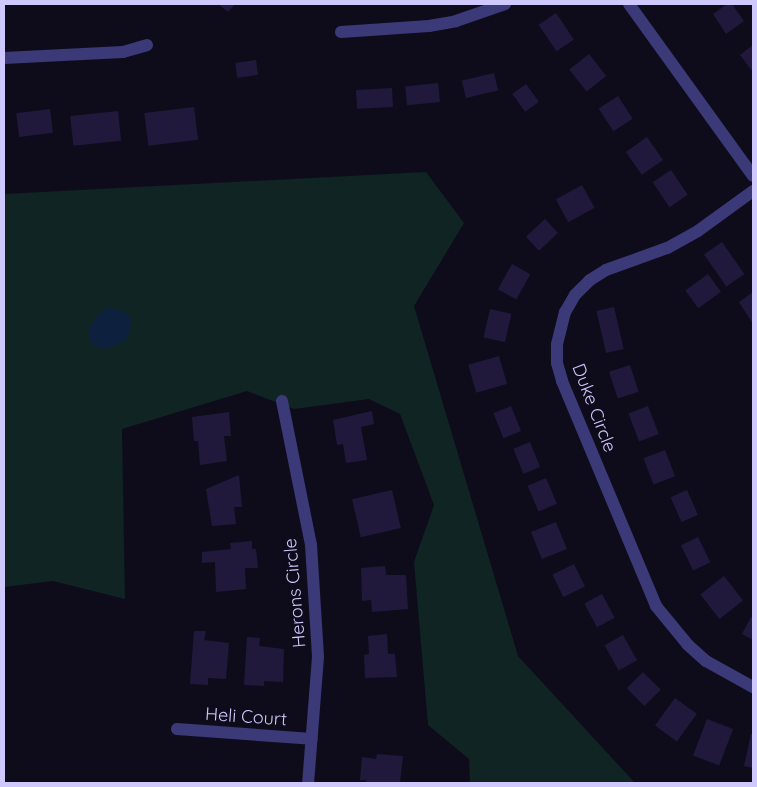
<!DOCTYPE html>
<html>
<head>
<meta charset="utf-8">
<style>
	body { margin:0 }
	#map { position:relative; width:757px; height:787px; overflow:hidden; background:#0e0c1b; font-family:Quicksand,sans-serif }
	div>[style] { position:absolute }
	.green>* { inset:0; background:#0f2423 }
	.water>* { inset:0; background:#0d203d }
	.building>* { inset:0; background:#20193b; transform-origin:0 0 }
	.street>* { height:12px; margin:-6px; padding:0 6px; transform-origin:6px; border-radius:6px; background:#3b3977 }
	span { translate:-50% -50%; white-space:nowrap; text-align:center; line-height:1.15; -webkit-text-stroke:5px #0e0c1b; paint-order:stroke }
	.street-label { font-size:18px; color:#cec8fc }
	.frame { position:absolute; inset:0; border:5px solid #cec8fc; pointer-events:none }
</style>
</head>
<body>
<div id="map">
	<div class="green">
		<div style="clip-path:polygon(426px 172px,464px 223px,414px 306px,518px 656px,635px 783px,470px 783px,469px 759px,428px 725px,414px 562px,434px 505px,400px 414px,369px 399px,294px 409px,247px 391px,122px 429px,125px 599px,53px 581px,4px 587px,4px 194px)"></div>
	</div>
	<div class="water">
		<div style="clip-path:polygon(107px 308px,119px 310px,130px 316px,131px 321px,130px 332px,124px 341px,106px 349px,92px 345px,88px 331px,96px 317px)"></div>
	</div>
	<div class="building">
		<div style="clip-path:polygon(218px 4px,235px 4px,228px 12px)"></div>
		<div style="clip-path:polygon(727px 4px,732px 4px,744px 21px,726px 34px,713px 14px)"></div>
		<div style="left:556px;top:13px;width:32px;height:21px;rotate:56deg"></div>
		<div style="clip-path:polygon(753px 45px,753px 72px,740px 55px)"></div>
		<div style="left:589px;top:54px;width:28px;height:25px;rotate:52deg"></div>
		<div style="left:256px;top:60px;width:15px;height:21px;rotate:82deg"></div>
		<div style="left:494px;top:73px;width:18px;height:33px;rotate:77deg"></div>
		<div style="left:438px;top:83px;width:19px;height:33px;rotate:84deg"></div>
		<div style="left:526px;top:84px;width:22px;height:17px;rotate:54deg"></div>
		<div style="left:392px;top:88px;width:19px;height:36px;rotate:87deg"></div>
		<div style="left:618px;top:96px;width:27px;height:23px;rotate:57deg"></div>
		<div style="left:194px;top:107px;width:33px;height:50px;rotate:83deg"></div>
		<div style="left:50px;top:109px;width:24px;height:34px;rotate:83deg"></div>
		<div style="left:118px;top:111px;width:30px;height:48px;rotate:84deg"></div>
		<div style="left:647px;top:137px;width:28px;height:26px;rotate:55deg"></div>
		<div style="left:671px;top:170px;width:30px;height:22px;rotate:56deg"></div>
		<div style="left:582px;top:185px;width:26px;height:30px;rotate:61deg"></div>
		<div style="left:545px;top:219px;width:19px;height:26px;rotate:47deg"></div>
		<div style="left:722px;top:242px;width:39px;height:22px;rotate:55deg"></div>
		<div style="left:512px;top:264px;width:21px;height:29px;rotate:29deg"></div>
		<div style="left:708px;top:274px;width:22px;height:28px;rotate:54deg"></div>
		<div style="clip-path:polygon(753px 292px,753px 324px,739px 302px)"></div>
		<div style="left:614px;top:307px;width:43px;height:18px;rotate:77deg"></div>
		<div style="left:490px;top:309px;width:22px;height:29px;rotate:13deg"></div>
		<div style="left:499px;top:356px;width:29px;height:32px;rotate:74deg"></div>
		<div style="left:630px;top:365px;width:28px;height:22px;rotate:72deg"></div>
		<div style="left:511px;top:406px;width:27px;height:19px;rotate:68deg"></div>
		<div style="left:648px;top:406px;width:30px;height:21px;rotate:69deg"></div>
		<div style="clip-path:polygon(372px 411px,374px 424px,361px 427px,367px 460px,346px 463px,343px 444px,337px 445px,333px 420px)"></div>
		<div style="clip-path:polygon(229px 412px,231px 436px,224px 436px,227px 461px,200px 465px,198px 441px,194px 441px,192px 417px)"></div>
		<div style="left:530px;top:442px;width:27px;height:18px;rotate:68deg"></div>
		<div style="left:665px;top:450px;width:28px;height:23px;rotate:69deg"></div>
		<div style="clip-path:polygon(239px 475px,242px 507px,234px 507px,236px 524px,212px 526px,206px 489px)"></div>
		<div style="left:546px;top:478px;width:28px;height:20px;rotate:67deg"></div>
		<div style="left:392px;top:490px;width:39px;height:41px;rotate:77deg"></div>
		<div style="left:687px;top:490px;width:27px;height:18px;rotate:66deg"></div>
		<div style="left:556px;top:522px;width:29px;height:27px;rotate:68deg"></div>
		<div style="left:698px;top:537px;width:28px;height:19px;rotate:64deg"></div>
		<div style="clip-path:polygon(252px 541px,252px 549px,256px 549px,258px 568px,245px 568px,246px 589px,216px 592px,215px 562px,202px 563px,202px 552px,231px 549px,230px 543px)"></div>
		<div style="left:574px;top:564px;width:25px;height:24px;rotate:64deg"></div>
		<div style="clip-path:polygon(385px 566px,386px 575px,406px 575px,408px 609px,372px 612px,371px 600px,362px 601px,361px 568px)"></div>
		<div style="left:724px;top:576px;width:31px;height:30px;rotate:52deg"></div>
		<div style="left:602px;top:594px;width:27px;height:20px;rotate:62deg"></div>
		<div style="clip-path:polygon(751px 617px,753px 618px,753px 640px,742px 634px)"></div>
		<div style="clip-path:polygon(194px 631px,206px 631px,204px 640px,229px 643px,226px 679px,208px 678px,208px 685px,190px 684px)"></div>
		<div style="clip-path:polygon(387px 634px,388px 654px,395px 654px,397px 677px,365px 678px,364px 655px,369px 654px,368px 636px)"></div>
		<div style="left:623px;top:635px;width:29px;height:21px;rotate:61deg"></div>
		<div style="clip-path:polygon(247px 637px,260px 638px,259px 646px,284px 649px,283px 682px,264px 681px,264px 686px,244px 685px)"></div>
		<div style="left:643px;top:672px;width:25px;height:23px;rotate:45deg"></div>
		<div style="left:675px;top:698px;width:27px;height:34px;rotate:36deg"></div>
		<div style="left:707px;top:719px;width:28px;height:39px;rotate:21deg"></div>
		<div style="clip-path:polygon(751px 734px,753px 734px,753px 768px,744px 766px)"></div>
		<div style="clip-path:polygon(377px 754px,403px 756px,400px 783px,366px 783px,366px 780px,360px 780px,362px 757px,376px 759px)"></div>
	</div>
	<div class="street">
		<div style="left:629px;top:4px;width:212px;rotate:54.2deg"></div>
		<div style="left:341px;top:32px;width:88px;rotate:-3.9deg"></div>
		<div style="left:429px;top:26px;width:27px;rotate:-10deg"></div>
		<div style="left:456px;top:21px;width:52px;rotate:-19.1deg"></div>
		<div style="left:4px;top:58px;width:119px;rotate:-2.9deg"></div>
		<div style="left:123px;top:52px;width:25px;rotate:-16deg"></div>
		<div style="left:753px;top:191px;width:68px;rotate:144deg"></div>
		<div style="left:698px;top:231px;width:35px;rotate:151deg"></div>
		<div style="left:667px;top:248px;width:65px;rotate:160.2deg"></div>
		<div style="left:606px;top:270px;width:19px;rotate:148deg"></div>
		<div style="left:590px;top:280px;width:21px;rotate:135deg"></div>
		<div style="left:575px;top:295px;width:20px;rotate:120deg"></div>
		<div style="left:565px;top:312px;width:33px;rotate:104deg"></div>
		<div style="left:557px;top:344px;width:19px;rotate:90deg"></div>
		<div style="left:557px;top:363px;width:19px;rotate:74deg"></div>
		<div style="left:562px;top:381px;width:244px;rotate:67.3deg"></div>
		<div style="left:656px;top:606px;width:50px;rotate:50.6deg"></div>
		<div style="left:688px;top:645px;width:24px;rotate:42deg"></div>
		<div style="left:706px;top:661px;width:54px;rotate:29deg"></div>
		<div style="left:282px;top:401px;width:147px;rotate:78.6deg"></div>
		<div style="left:311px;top:545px;width:112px;rotate:86.4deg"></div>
		<div style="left:318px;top:657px;width:126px;rotate:94.5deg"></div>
		<div style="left:177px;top:729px;width:135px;rotate:4.2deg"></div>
	</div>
	<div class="street-label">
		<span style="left:594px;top:408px;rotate:69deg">Duke Circle</span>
		<span style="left:295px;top:593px;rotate:-95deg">Herons Circle</span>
		<span style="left:246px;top:717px;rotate:4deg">Heli Court</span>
	</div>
	<div class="frame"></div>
</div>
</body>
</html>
